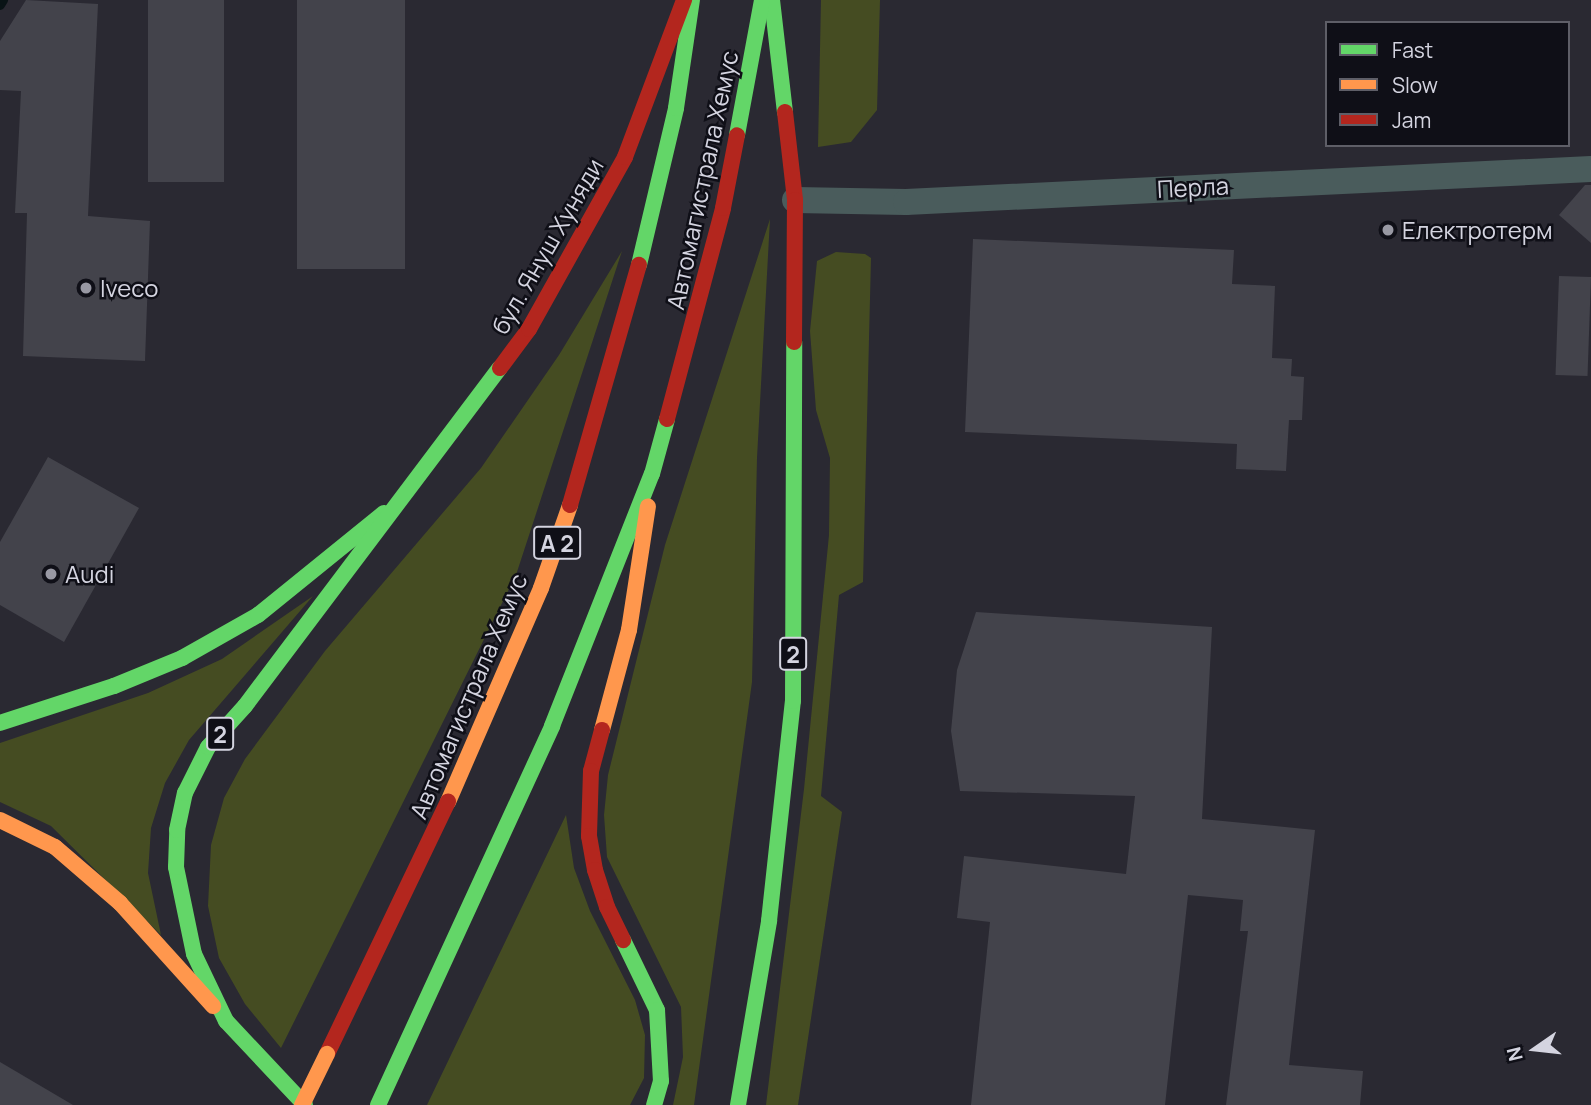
<!DOCTYPE html>
<html>
<head>
<meta charset="utf-8">
<style>
	body { margin:0 }
	#map { position:relative; width:1591px; height:1105px; overflow:hidden; background:#2a2932; font-family:Manrope,sans-serif }
	div>[style] { position:absolute }
	.green>* { inset:0; background:#454c22 }
	.stream>* { height:10px; margin:-5px; padding:0 5px; transform-origin:5px; border-radius:5px; background:#091316 }
	.building>* { inset:0; background:#43434b; transform-origin:0 0 }
	.street>* { height:26px; margin:-13px; padding:0 13px; transform-origin:13px; border-radius:13px; background:#4a5c5c }
	.fast>* { height:16px; margin:-8px; padding:0 8px; transform-origin:8px; border-radius:8px; background:#63d668 }
	.slow>* { height:16px; margin:-8px; padding:0 8px; transform-origin:8px; border-radius:8px; background:#ff974d }
	.jam>* { height:16px; margin:-8px; padding:0 8px; transform-origin:8px; border-radius:8px; background:#b3261e }
	.slow-bridge>* { height:16px; margin:-8px; padding:0 8px; transform-origin:8px; border-radius:8px; background:#ff974d }
	.dots>* { width:19px; height:19px; translate:-50% -50%; box-sizing:border-box; border:4px solid #0f0f17; border-radius:50% }
	span { translate:-50% -50%; white-space:nowrap; text-align:center; line-height:1.15; -webkit-text-stroke:5px #0f0f17; paint-order:stroke }
	.shield-label span { padding:2px 5px; background:#0f0f17; border:2px solid; border-radius:5px; -webkit-text-stroke-width:0 }
	.shield-label { font-size:23px; color:#d4d4e0; font-weight:700 }
	.street-label { font-size:24px; color:#d4d4e0 }
	.poi-label { font-size:24px; color:#d4d4e0 }
	.left { translate:0 -50%; text-align:left }
	.legend { position:absolute; left:1325px; top:21px; width:245px; height:126px; box-sizing:border-box; background:#0f0f17; border:2px solid #5e5e67; margin:0; padding:9px 12px; list-style:none; font-size:21px; color:#d4d4e0 }
	.legend li { display:flex; align-items:center; gap:14px; height:35px }
	.legend b { width:35px; border:2px solid #5e5e67 }
	.north { position:absolute; left:1500px; top:1014px; width:70px; height:70px; -webkit-text-stroke:5px #0f0f17; paint-order:stroke; rotate:256deg; font-size:19px; font-weight:700; line-height:28px; text-align:center; color:#d4d4e0 }
	.north::after { content:''; display:block; margin:auto; width:24px; height:32px; background:#d4d4e0; clip-path:polygon(50% 0,100% 100%,50% 72%,0 100%) }
</style>
</head>
<body>
<div id="map">
	<div class="green">
		<div style="clip-path:polygon(821px 0,880px 0,877px 110px,851px 142px,818px 147px)"></div>
		<div style="clip-path:polygon(770px 219px,757px 458px,752px 682px,694px 1105px,673px 1105px,683px 1057px,681px 1007px,607px 857px,604px 815px,608px 775px,665px 545px)"></div>
		<div style="clip-path:polygon(622px 251px,516px 575px,281px 1048px,245px 1004px,219px 958px,208px 906px,211px 845px,224px 798px,245px 759px,325px 651px,481px 468px,559px 355px)"></div>
		<div style="clip-path:polygon(836px 252px,865px 254px,871px 258px,863px 582px,839px 595px,821px 796px,842px 812px,798px 1105px,766px 1105px,804px 789px,829px 535px,830px 458px,816px 410px,810px 331px,817px 261px)"></div>
		<div style="clip-path:polygon(313px 596px,189px 740px,165px 783px,151px 828px,148px 873px,161px 935px,51px 826px,0 802px,0 743px,148px 693px,222px 659px)"></div>
		<div style="clip-path:polygon(566px 815px,574px 868px,590px 911px,635px 1000px,645px 1035px,644px 1078px,630px 1105px,427px 1105px)"></div>
	</div>
	<div class="stream">
		<div style="left:0;top:5px;width:6px;rotate:-59deg"></div>
	</div>
	<div class="building">
		<div style="clip-path:polygon(26px 0,98px 4px,88px 216px,150px 221px,145px 361px,23px 356px,27px 213px,15px 213px,21px 91px,0 90px,0 41px)"></div>
		<div style="left:148px;top:0;width:76px;height:182px"></div>
		<div style="left:297px;top:0;width:108px;height:269px"></div>
		<div style="clip-path:polygon(1585px 185px,1591px 185px,1591px 243px,1559px 215px)"></div>
		<div style="clip-path:polygon(973px 239px,1234px 250px,1232px 284px,1275px 286px,1272px 358px,1292px 359px,1291px 376px,1304px 377px,1302px 420px,1289px 420px,1286px 471px,1236px 469px,1237px 444px,965px 432px)"></div>
		<div style="left:1559px;top:276px;width:32px;height:99px;rotate:2deg"></div>
		<div style="clip-path:polygon(48px 457px,139px 508px,64px 642px,0 605px,0 542px)"></div>
		<div style="clip-path:polygon(976px 612px,1212px 627px,1202px 819px,1315px 830px,1289px 1065px,1363px 1071px,1360px 1105px,1226px 1105px,1248px 931px,1240px 931px,1243px 900px,1188px 895px,1165px 1105px,971px 1105px,990px 922px,957px 918px,964px 856px,1126px 874px,1135px 796px,960px 791px,951px 731px,957px 670px)"></div>
		<div style="clip-path:polygon(0 1062px,73px 1105px,0 1105px)"></div>
	</div>
	<div class="street">
		<div style="left:795px;top:200px;width:111px;rotate:1deg"></div>
		<div style="left:906px;top:202px;width:686px;rotate:-2.76deg"></div>
	</div>
	<div class="fast">
		<div style="left:772px;top:0;width:113px;rotate:83.4deg"></div>
		<div style="left:737px;top:135px;width:137px;rotate:-79.5deg"></div>
		<div style="left:639px;top:265px;width:161px;rotate:-76.7deg"></div>
		<div style="left:676px;top:108px;width:109px;rotate:-81.6deg"></div>
		<div style="left:0;top:723px;width:120px;rotate:-18deg"></div>
		<div style="left:114px;top:686px;width:74px;rotate:-22.4deg"></div>
		<div style="left:182px;top:658px;width:87px;rotate:-29.5deg"></div>
		<div style="left:258px;top:615px;width:162px;rotate:-39deg"></div>
		<div style="left:623px;top:940px;width:78px;rotate:64.1deg"></div>
		<div style="left:657px;top:1010px;width:71px;rotate:86.8deg"></div>
		<div style="left:661px;top:1081px;width:25px;rotate:106deg"></div>
		<div style="left:305px;top:1105px;width:115px;rotate:-133.2deg"></div>
		<div style="left:226px;top:1021px;width:74px;rotate:-115.5deg"></div>
		<div style="left:194px;top:954px;width:89px;rotate:-101.7deg"></div>
		<div style="left:176px;top:867px;width:37px;rotate:-88deg"></div>
		<div style="left:177px;top:830px;width:38px;rotate:-78deg"></div>
		<div style="left:185px;top:793px;width:51px;rotate:-63.4deg"></div>
		<div style="left:208px;top:747px;width:55px;rotate:-47.9deg"></div>
		<div style="left:245px;top:706px;width:423px;rotate:-53deg"></div>
		<div style="left:378px;top:1105px;width:417px;rotate:-65.3deg"></div>
		<div style="left:552px;top:726px;width:271px;rotate:-68.4deg"></div>
		<div style="left:652px;top:474px;width:57px;rotate:-74.7deg"></div>
		<div style="left:738px;top:1105px;width:187px;rotate:-80.4deg"></div>
		<div style="left:769px;top:921px;width:221px;rotate:-83.8deg"></div>
		<div style="left:793px;top:701px;width:359px;rotate:-89.8deg"></div>
	</div>
	<div class="slow">
		<div style="left:602px;top:730px;width:104px;rotate:-74.9deg"></div>
		<div style="left:629px;top:630px;width:125px;rotate:-81.3deg"></div>
		<div style="left:448px;top:802px;width:233px;rotate:-66.5deg"></div>
		<div style="left:541px;top:588px;width:88px;rotate:-70.7deg"></div>
		<div style="left:0;top:820px;width:61px;rotate:26.1deg"></div>
		<div style="left:55px;top:847px;width:86px;rotate:40.7deg"></div>
		<div style="left:120px;top:903px;width:139px;rotate:47.9deg"></div>
	</div>
	<div class="jam">
		<div style="left:785px;top:112px;width:89px;rotate:83.5deg"></div>
		<div style="left:795px;top:200px;width:142px;rotate:90.4deg"></div>
		<div style="left:500px;top:368px;width:49px;rotate:-53.4deg"></div>
		<div style="left:529px;top:329px;width:197px;rotate:-60.8deg"></div>
		<div style="left:625px;top:157px;width:168px;rotate:-69.4deg"></div>
		<div style="left:667px;top:419px;width:218px;rotate:-75.1deg"></div>
		<div style="left:723px;top:208px;width:74px;rotate:-79.1deg"></div>
		<div style="left:570px;top:505px;width:250px;rotate:-74deg"></div>
		<div style="left:602px;top:730px;width:42px;rotate:105deg"></div>
		<div style="left:591px;top:771px;width:65px;rotate:91.8deg"></div>
		<div style="left:589px;top:836px;width:35px;rotate:80deg"></div>
		<div style="left:595px;top:870px;width:39px;rotate:72deg"></div>
		<div style="left:607px;top:907px;width:37px;rotate:64deg"></div>
		<div style="left:327px;top:1054px;width:280px;rotate:-64.4deg"></div>
	</div>
	<div class="slow-bridge">
		<div style="left:302px;top:1105px;width:57px;rotate:-63.9deg"></div>
	</div>
	<div class="dots">
		<div style="left:1388px;top:230px;background:#9898a3"></div>
		<div style="left:86px;top:288px;background:#9898a3"></div>
		<div style="left:51px;top:574px;background:#9898a3"></div>
	</div>
	<div class="shield-label">
		<span style="left:557px;top:543px">A 2</span>
		<span style="left:793px;top:654px">2</span>
		<span style="left:220px;top:734px">2</span>
	</div>
	<div class="street-label">
		<span style="left:702px;top:180px;rotate:-78deg">Автомагистрала Хемус</span>
		<span style="left:1193px;top:187px;rotate:-3deg">Перла</span>
		<span style="left:547px;top:246px;rotate:-60deg">бул. Януш Хуняди</span>
		<span style="left:468px;top:696px;rotate:-67deg">Автомагистрала Хемус</span>
	</div>
	<div class="poi-label">
		<span class="left" style="left:1402px;top:230px">Електротерм</span>
		<span class="left" style="left:100px;top:288px">Iveco</span>
		<span class="left" style="left:65px;top:574px">Audi</span>
	</div>
	<ul class="legend">
	<li><b style="height:9px;background:#63d668"></b>Fast</li>
	<li><b style="height:9px;background:#ff974d"></b>Slow</li>
	<li><b style="height:9px;background:#b3261e"></b>Jam</li>
	</ul>
	<div class="north">N</div>
</div>
</body>
</html>
